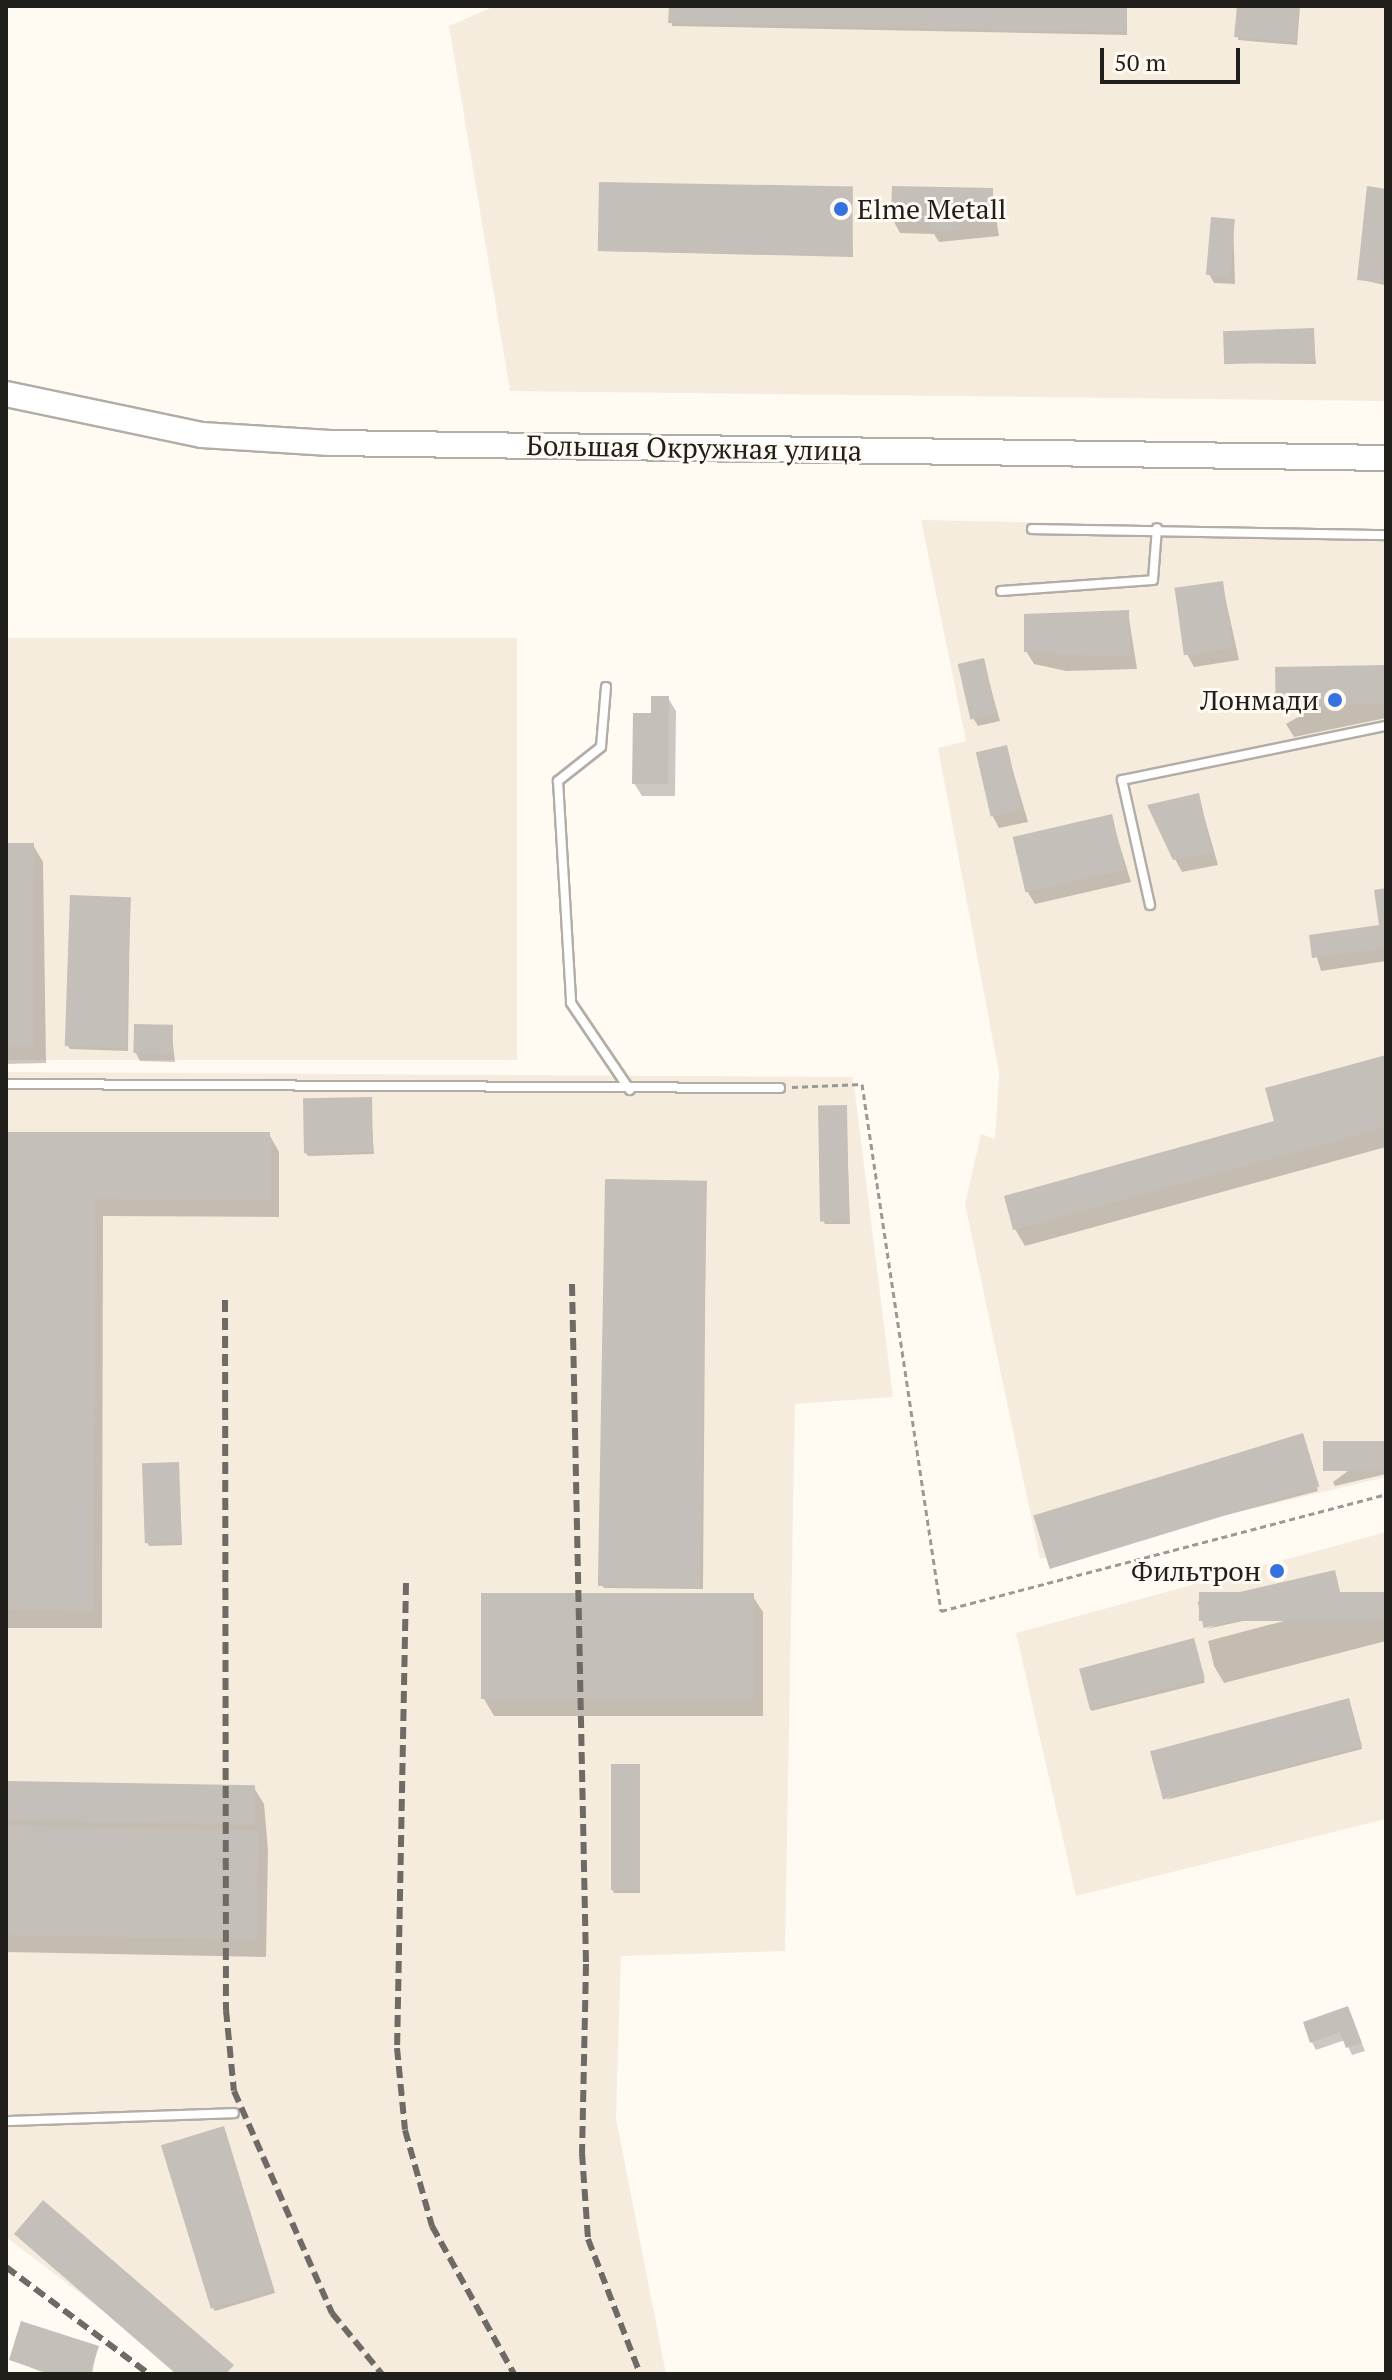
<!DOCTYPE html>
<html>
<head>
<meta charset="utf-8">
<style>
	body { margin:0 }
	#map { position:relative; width:1392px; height:2380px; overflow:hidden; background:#fffaf2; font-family:"PT Serif",serif }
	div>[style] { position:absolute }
	.built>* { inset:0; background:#f5ecde; transform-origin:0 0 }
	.shadow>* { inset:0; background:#0003; transform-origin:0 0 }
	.building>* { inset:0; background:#c4c0b9; transform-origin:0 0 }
	.path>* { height:3px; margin-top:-1.5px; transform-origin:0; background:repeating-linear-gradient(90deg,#9c9993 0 6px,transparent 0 10px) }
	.roads { filter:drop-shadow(2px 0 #b2ada6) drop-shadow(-2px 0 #b2ada6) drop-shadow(0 2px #b2ada6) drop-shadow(0 -2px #b2ada6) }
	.lane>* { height:8px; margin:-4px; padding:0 4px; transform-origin:4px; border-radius:4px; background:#fff }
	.secondary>* { height:24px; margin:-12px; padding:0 12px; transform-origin:12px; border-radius:12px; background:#fff }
	.rail>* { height:6px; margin-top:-3px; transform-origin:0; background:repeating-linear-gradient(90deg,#6e6b66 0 12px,transparent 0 18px) }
	.dots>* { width:22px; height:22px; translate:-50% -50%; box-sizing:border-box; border:4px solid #fffaf2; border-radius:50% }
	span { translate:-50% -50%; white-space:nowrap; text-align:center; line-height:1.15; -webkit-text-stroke:6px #fffaf2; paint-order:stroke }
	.poi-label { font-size:28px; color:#211f1c }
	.left { translate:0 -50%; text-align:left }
	.right { translate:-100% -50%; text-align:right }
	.street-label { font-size:28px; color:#211f1c }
	.frame { position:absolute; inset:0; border:8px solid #211f1c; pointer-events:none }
	.scale { position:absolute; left:1100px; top:48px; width:140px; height:36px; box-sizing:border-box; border:4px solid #211f1c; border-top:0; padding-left:10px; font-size:24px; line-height:28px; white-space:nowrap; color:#211f1c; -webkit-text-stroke:6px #fffaf2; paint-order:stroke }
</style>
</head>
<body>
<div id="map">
	<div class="built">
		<div style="clip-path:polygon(495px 6px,1386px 6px,1386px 401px,510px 391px,449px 26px)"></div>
		<div style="clip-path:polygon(921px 520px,1386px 530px,1386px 1477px,1040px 1559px,965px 1204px,981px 1134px,995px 1139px,999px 1073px,938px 748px,966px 741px)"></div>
		<div style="left:517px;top:638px;width:422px;height:511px;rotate:90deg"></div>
		<div style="clip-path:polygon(6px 1072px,853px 1077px,893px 1397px,795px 1404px,785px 1951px,621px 1956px,616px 2118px,666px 2374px,186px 2374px,6px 2237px)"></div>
		<div style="clip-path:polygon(1386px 1532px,1386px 1819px,1076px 1896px,1016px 1633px)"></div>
	</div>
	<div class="shadow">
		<div style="clip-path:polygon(671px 6px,1127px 6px,1127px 35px,672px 26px)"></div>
		<div style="clip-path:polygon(1239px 6px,1300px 6px,1297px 45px,1238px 40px)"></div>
		<div style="clip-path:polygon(852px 188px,853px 257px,600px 251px)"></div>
		<div style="clip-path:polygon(1369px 189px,1386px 191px,1384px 285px,1359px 279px)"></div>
		<div style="clip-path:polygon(992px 190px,999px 236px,939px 242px,934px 234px,900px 233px,893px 220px)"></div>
		<div style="clip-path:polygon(1233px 220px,1235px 284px,1214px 283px,1209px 274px)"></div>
		<div style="clip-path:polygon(1313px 330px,1316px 364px,1225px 363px)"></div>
		<div style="clip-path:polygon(1222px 583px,1239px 660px,1194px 667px,1187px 654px)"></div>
		<div style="clip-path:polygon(1128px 612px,1137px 669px,1066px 671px,1034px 664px,1026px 651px)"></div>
		<div style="clip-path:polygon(983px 661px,1000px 721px,978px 726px,973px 718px)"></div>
		<div style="clip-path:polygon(1384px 667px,1386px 718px,1294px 737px,1286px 724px)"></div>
		<div style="clip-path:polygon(668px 698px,676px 711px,675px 796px,642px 796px,634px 783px)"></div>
		<div style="clip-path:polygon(1006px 747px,1028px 822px,999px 828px,992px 815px)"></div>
		<div style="clip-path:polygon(1198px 795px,1218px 865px,1182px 872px,1175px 859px)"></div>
		<div style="clip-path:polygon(1111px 817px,1131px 882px,1035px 904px,1027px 891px)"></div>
		<div style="clip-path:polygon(33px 845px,43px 862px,46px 1063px,6px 1064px,6px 1004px)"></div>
		<div style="clip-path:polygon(1386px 890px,1386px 961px,1321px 971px,1311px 937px,1381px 927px)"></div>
		<div style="clip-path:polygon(130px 899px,128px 1051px,70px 1049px,68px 1046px)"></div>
		<div style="clip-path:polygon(171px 1027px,175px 1062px,140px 1061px,136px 1053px)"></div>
		<div style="clip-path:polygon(1386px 1057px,1386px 1147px,1025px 1246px,1015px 1229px,1276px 1123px)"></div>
		<div style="clip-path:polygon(370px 1099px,374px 1154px,308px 1156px,306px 1153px)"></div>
		<div style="clip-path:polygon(846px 1108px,850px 1224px,825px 1224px,823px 1221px)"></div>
		<div style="clip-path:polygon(6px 1134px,269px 1134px,279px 1152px,279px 1217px,103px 1216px,102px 1628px,6px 1628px)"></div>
		<div style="clip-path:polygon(706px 1182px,703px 1589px,604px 1588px,602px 1585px)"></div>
		<div style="clip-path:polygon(1302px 1436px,1318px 1491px,1048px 1562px)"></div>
		<div style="clip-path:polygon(1386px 1443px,1386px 1474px,1335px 1486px,1333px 1482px)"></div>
		<div style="clip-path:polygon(178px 1464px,182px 1545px,149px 1546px,147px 1542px)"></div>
		<div style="clip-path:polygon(1336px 1576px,1341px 1600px,1206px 1629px)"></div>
		<div style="clip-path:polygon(1386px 1594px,1386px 1641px,1224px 1683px,1214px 1666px,1208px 1641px)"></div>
		<div style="clip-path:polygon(752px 1595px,763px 1612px,763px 1716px,494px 1716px,484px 1699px)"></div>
		<div style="left:1195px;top:1644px;width:40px;height:117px;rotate:76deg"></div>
		<div style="clip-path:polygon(1350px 1704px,1362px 1749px,1166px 1800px)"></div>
		<div style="clip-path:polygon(639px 1766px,640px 1893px,614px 1893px,612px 1889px)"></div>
		<div style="clip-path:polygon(6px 1783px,253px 1786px,264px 1804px,268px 1850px,266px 1957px,6px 1952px)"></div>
		<div style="clip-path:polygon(1347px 2008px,1365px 2051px,1352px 2055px,1345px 2040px,1316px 2050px,1312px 2042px)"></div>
		<div style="clip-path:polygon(225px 2131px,275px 2293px,215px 2311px,213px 2308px)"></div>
		<div style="clip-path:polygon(97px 2348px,92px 2374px,47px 2374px,11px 2360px)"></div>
	</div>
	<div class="building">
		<div style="clip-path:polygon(669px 6px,1127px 6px,1126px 32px,668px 23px)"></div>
		<div style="clip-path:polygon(1237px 6px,1299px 6px,1296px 42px,1234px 37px)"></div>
		<div style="left:599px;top:182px;width:254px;height:69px;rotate:1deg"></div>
		<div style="clip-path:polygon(892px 186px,993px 188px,993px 223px,960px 222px,960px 229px,939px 231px,930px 230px,930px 222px,891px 221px)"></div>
		<div style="clip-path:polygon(1367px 186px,1386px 189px,1383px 283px,1357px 280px)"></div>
		<div style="left:1211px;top:217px;width:24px;height:58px;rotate:5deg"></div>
		<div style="left:1314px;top:328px;width:33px;height:91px;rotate:88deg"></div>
		<div style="left:1223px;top:581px;width:68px;height:49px;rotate:82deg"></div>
		<div style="clip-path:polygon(1129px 610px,1130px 657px,1024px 652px,1024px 614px)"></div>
		<div style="left:984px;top:658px;width:57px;height:27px;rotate:77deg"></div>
		<div style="left:1385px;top:665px;width:39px;height:110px;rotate:89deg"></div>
		<div style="clip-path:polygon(651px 696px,669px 696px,668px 784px,632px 784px,633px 713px,651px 713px)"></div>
		<div style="left:1007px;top:745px;width:66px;height:32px;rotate:77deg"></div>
		<div style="clip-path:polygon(1199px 793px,1212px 852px,1173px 860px,1147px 805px)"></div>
		<div style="left:1112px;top:814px;width:57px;height:102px;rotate:77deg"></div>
		<div style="left:6px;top:843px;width:28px;height:204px"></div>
		<div style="clip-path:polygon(1386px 888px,1386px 948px,1312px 958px,1309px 935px,1379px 925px,1374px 890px)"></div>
		<div style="left:70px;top:895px;width:61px;height:151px;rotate:2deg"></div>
		<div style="left:134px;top:1024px;width:39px;height:29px;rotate:1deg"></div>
		<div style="clip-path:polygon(1386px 1055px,1386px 1127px,1013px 1230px,1004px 1196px,1274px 1121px,1265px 1088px)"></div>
		<div style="left:372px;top:1097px;width:55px;height:69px;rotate:89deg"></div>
		<div style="left:847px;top:1105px;width:116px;height:29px;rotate:89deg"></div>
		<div style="clip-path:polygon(6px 1132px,270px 1132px,270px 1200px,94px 1199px,93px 1611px,6px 1610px)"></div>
		<div style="left:605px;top:1179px;width:102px;height:407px;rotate:1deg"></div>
		<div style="left:1303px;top:1433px;width:56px;height:282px;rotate:73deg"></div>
		<div style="left:1386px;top:1441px;width:30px;height:63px;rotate:90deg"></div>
		<div style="left:179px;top:1462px;width:80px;height:37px;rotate:88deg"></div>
		<div style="left:1335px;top:1570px;width:27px;height:141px;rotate:77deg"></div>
		<div style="left:1386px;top:1592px;width:29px;height:187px;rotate:90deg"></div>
		<div style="left:481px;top:1593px;width:273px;height:106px"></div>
		<div style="left:1194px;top:1638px;width:42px;height:119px;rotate:75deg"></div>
		<div style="left:1349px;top:1698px;width:50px;height:206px;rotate:75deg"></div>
		<div style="left:611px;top:1764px;width:29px;height:126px"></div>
		<div style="left:6px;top:1781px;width:249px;height:39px;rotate:1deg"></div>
		<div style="left:6px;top:1826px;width:253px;height:109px;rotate:1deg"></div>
		<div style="clip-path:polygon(1348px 2006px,1362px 2043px,1346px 2048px,1340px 2032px,1310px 2043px,1303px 2022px)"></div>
		<div style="left:224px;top:2126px;width:171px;height:66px;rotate:73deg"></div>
		<div style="clip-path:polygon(43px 2200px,234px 2365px,226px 2374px,176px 2374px,14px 2234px)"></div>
		<div style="clip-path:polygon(21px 2321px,99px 2346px,90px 2374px,52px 2374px,9px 2360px)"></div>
	</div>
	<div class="path">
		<div style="left:792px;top:1087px;width:70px;rotate:-2.5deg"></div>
		<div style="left:862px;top:1084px;width:533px;rotate:81.47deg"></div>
		<div style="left:941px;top:1611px;width:460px;rotate:-14.7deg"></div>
	</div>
	<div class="roads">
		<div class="lane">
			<div style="left:1032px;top:529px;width:354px;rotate:1deg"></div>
			<div style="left:1001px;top:591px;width:152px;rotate:-4.1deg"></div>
			<div style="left:1153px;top:580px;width:52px;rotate:-85.6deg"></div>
			<div style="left:606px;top:687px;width:60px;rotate:94.8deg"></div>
			<div style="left:601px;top:747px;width:55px;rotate:141.7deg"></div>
			<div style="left:558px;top:781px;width:222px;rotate:86.6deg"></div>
			<div style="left:571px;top:1003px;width:105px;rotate:55.9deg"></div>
			<div style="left:1150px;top:905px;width:128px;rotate:-102.6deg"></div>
			<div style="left:1122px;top:780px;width:269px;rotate:-11.6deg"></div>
			<div style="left:6px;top:1084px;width:774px;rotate:0.3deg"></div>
			<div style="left:6px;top:2121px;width:228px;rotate:-2deg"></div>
		</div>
		<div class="secondary">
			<div style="left:6px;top:394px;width:200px;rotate:11.8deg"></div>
			<div style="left:202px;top:435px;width:128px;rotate:3.6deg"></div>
			<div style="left:330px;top:443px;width:1056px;rotate:0.81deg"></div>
		</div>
	</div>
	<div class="rail">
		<div style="left:572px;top:1284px;width:680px;rotate:88.82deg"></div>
		<div style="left:586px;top:1964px;width:189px;rotate:91.2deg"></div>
		<div style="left:582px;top:2153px;width:86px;rotate:86deg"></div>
		<div style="left:588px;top:2239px;width:145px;rotate:68.9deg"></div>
		<div style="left:225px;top:1300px;width:710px;rotate:89.92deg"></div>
		<div style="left:226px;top:2010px;width:81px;rotate:84.4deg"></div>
		<div style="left:234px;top:2091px;width:243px;rotate:66.2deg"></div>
		<div style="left:332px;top:2313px;width:79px;rotate:50.7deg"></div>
		<div style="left:406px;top:1583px;width:465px;rotate:91.1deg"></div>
		<div style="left:397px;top:2048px;width:82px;rotate:84.4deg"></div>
		<div style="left:405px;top:2130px;width:100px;rotate:74.3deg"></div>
		<div style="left:432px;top:2226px;width:169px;rotate:61deg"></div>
		<div style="left:6px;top:2267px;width:179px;rotate:36.8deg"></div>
	</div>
	<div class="dots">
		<div style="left:841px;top:209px;background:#3671e0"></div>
		<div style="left:1335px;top:700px;background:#3671e0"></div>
		<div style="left:1277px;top:1571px;background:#3671e0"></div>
	</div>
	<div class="poi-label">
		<span class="left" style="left:857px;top:209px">Elme Metall</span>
		<span class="right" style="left:1319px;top:700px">Лонмади</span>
		<span class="right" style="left:1261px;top:1571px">Фильтрон</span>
	</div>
	<div class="street-label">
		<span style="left:694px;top:448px;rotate:1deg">Большая Окружная улица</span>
	</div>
	<div class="frame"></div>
	<div class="scale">50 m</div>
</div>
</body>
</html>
